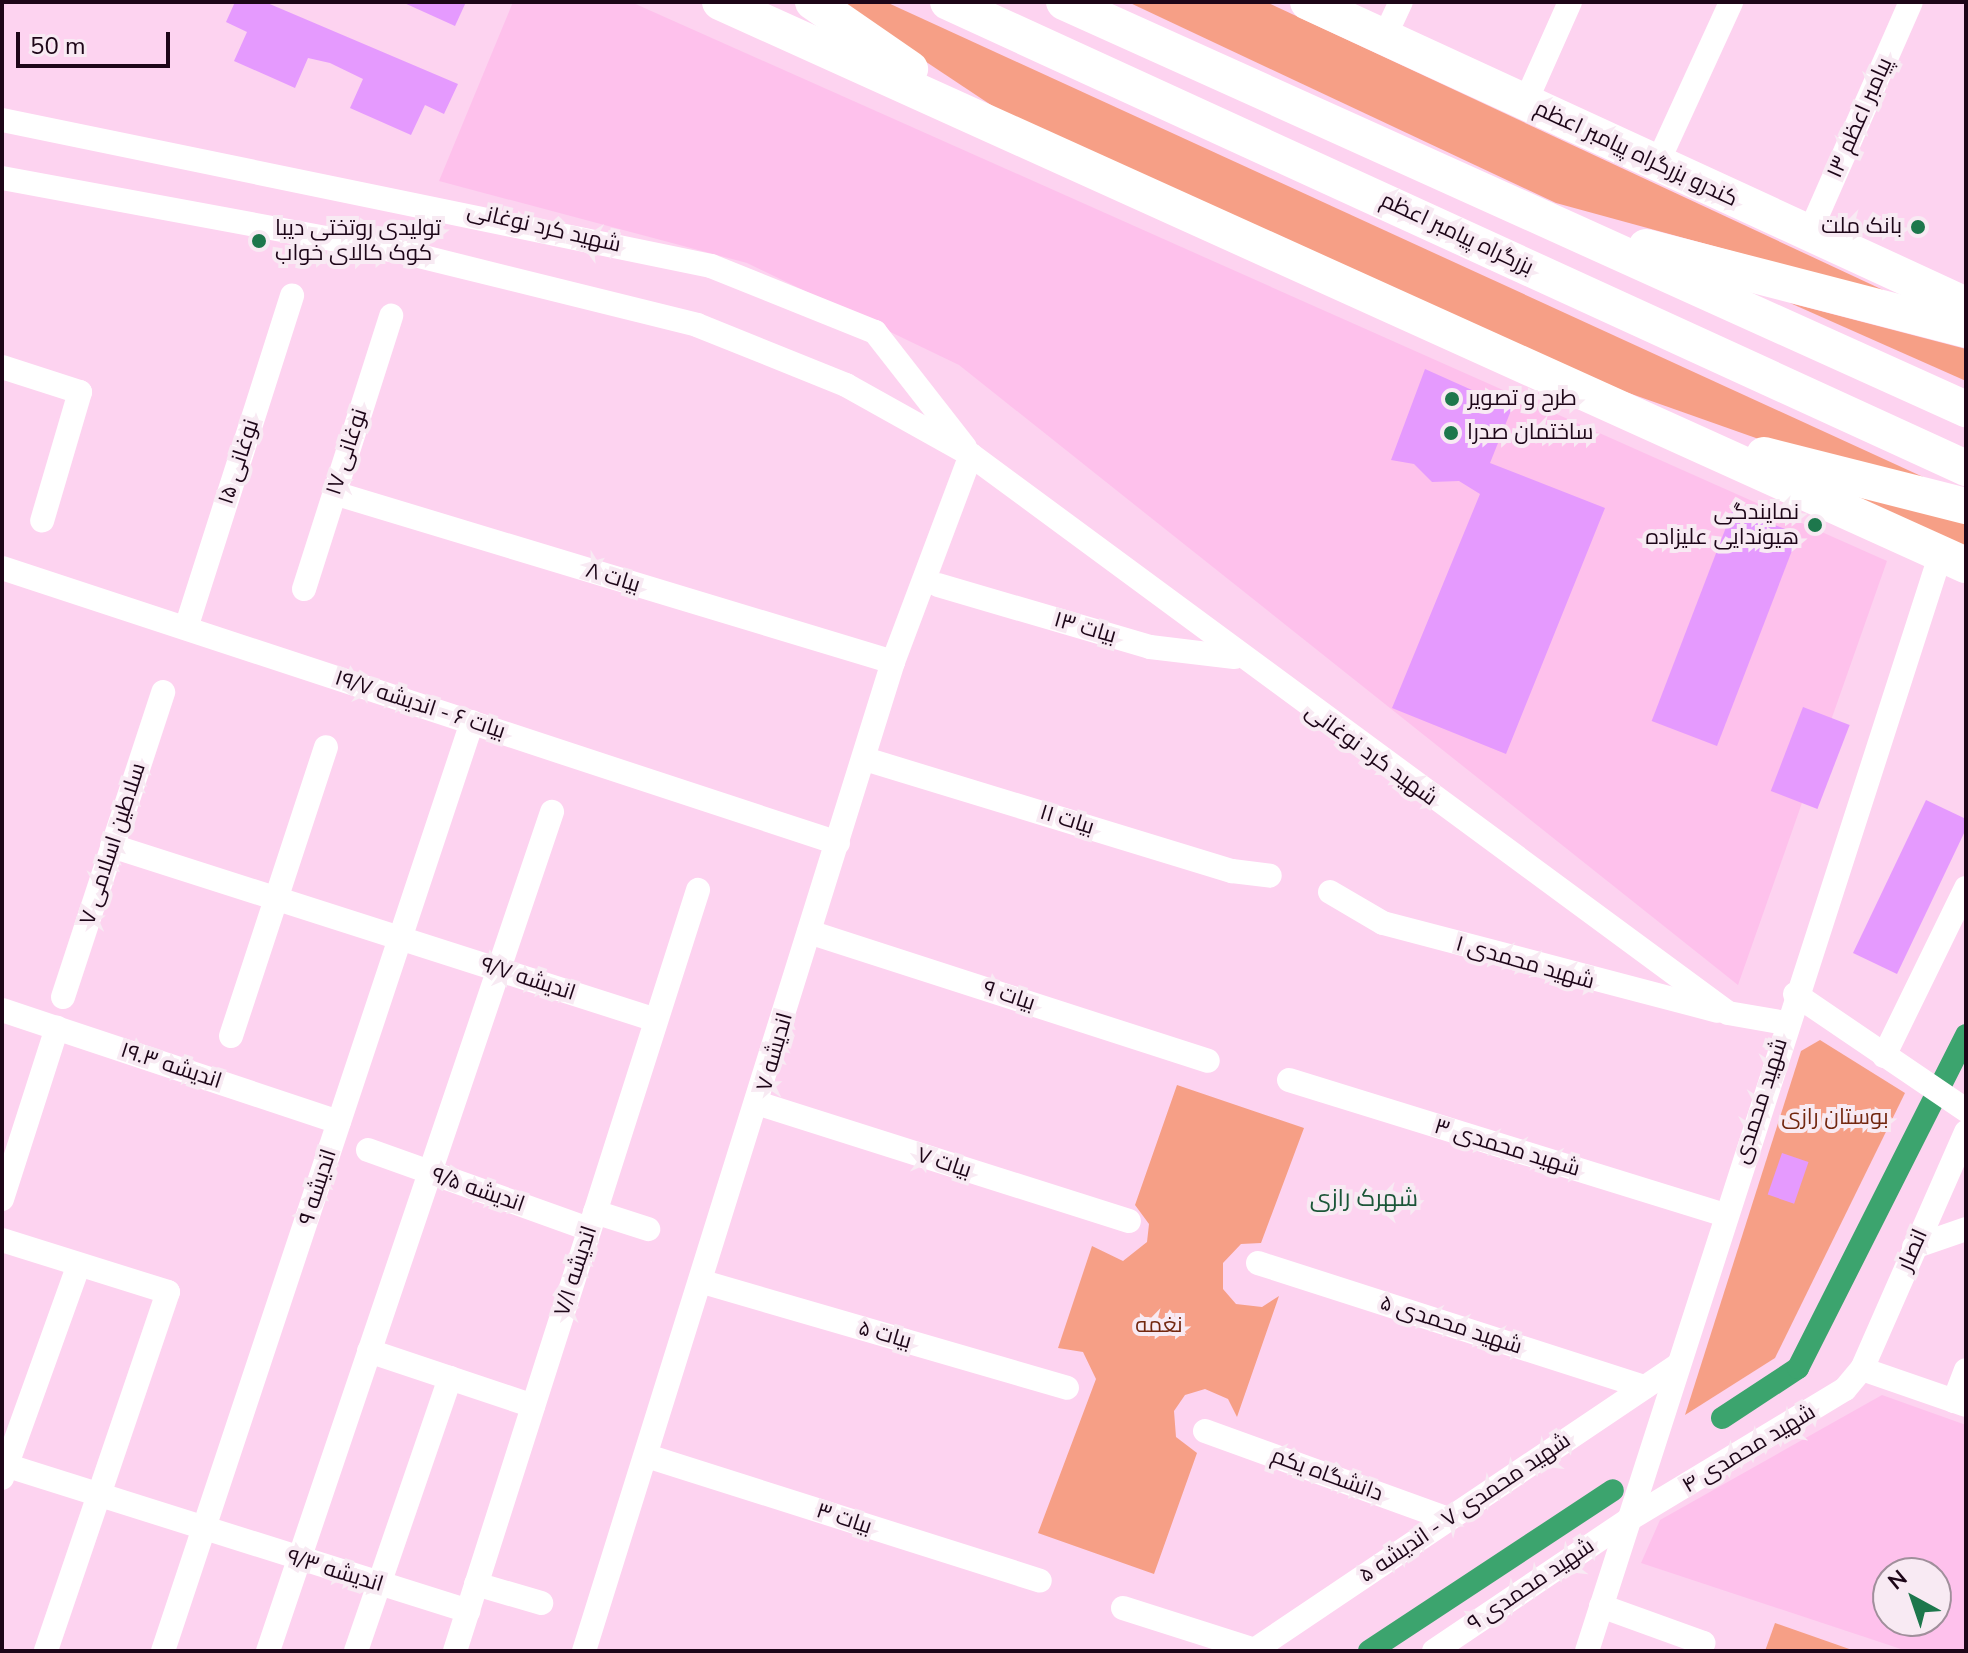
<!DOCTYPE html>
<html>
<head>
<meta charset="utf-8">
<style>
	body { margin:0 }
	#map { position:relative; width:1968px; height:1653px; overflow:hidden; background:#fdd3f0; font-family:"Nunito Sans",Cairo,sans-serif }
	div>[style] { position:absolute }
	.built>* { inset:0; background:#fec1ec }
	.green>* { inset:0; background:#f69f86 }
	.canal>* { height:22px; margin:-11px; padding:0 11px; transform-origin:11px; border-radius:11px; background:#3ca46e }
	.building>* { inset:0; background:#e59afe; transform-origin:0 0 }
	.minor>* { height:24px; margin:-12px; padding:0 12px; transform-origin:12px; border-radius:12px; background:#fff }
	.highway>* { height:36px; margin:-18px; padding:0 18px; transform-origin:18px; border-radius:18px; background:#fff }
	.dots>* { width:22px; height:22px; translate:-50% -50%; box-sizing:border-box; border:4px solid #f8eaf3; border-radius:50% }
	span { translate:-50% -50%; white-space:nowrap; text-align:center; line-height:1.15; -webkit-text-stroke:8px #f8eaf3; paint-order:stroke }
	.street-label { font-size:22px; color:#1d0618 }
	.poi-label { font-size:22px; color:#1d0618 }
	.right { translate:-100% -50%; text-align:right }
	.left { translate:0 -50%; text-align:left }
	.park-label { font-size:22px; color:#72270f }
	.neighbourhood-label { font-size:24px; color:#1b5638 }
	.frame { position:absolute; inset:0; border:4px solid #1d0618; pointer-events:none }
	.north { position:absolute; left:1872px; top:1557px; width:80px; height:80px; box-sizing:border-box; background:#f8eaf3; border:2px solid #a08f9b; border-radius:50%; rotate:320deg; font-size:22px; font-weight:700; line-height:32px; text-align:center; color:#1d0618 }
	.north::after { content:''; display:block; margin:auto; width:28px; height:36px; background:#1d774c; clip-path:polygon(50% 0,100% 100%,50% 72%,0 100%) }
	.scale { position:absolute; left:16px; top:32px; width:154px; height:36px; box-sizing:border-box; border:4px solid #1d0618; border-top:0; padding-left:10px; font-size:24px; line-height:28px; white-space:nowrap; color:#1d0618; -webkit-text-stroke:6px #f8eaf3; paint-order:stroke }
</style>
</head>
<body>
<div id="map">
	<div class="built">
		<div style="clip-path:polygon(513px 2px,631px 2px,1887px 561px,1738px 985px,959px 365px,747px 263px,439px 181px)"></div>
		<div style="clip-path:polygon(evenodd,1882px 1395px,1966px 1425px,1966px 1651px,1907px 1651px,1641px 1563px,1660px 1520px,1882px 1395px,1888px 1573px,1936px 1573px,1936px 1621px,1888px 1621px,1888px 1573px)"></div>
	</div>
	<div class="green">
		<div style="clip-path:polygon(836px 2px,886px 2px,1945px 487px,1770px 443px,1623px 391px,994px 107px)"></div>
		<div style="clip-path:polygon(1128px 2px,1266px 2px,1896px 296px,1556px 203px)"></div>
		<div style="clip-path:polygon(1790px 303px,1966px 349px,1966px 381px)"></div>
		<div style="clip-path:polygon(1820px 483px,1966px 520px,1966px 553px)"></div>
		<div style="clip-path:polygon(1820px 1040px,1905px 1093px,1775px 1358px,1685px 1415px,1801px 1051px)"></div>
		<div style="clip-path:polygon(1177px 1085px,1304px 1128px,1261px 1243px,1241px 1244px,1223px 1263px,1223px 1289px,1236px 1304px,1262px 1307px,1279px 1296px,1237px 1417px,1228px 1399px,1205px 1389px,1185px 1395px,1174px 1411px,1176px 1437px,1197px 1453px,1154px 1574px,1038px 1533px,1096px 1379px,1083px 1352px,1058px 1348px,1092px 1246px,1123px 1261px,1147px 1242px,1149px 1224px,1135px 1205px)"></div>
		<div style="clip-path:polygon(1775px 1623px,1855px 1651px,1765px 1651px)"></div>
	</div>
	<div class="canal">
		<div style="left:1722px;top:1418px;width:91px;rotate:-33.3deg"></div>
		<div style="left:1798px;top:1368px;width:373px;rotate:-63.2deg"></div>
		<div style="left:1369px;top:1651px;width:292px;rotate:-33.4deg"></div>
	</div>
	<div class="building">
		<div style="clip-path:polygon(235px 2px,265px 2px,458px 84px,444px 114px,425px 105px,411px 135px,350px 108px,363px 79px,330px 63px,308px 58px,295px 88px,234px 61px,247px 32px,226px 22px)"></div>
		<div style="clip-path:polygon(402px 2px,466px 2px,455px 26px)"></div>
		<div style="clip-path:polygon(1425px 369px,1512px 408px,1490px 463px,1605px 508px,1506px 754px,1392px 708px,1480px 494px,1459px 481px,1432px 482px,1414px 464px,1391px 460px)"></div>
		<div style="left:1733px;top:509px;width:70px;height:227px;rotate:21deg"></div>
		<div style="left:1803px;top:707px;width:50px;height:90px;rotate:21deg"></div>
		<div style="clip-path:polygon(1926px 800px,1966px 819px,1966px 829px,1897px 974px,1853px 953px)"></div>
		<div style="left:1782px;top:1153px;width:28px;height:44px;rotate:19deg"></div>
	</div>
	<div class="minor">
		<div style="left:1384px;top:38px;width:40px;rotate:-65deg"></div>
		<div style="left:1525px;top:103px;width:111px;rotate:-66deg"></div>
		<div style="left:2px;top:120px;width:724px;rotate:11.64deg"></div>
		<div style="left:711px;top:266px;width:177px;rotate:21.9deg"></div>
		<div style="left:875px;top:332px;width:146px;rotate:52deg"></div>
		<div style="left:1657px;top:164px;width:178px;rotate:-65.4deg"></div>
		<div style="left:2px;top:178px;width:416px;rotate:10.5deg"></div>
		<div style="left:411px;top:254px;width:295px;rotate:13.9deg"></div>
		<div style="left:697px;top:325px;width:161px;rotate:21.9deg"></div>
		<div style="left:846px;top:385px;width:143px;rotate:29.2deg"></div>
		<div style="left:971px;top:455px;width:940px;rotate:36.39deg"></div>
		<div style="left:1728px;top:1013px;width:59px;rotate:9.8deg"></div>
		<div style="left:1809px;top:234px;width:253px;rotate:-66.3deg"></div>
		<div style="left:2px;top:367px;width:82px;rotate:17.8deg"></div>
		<div style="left:80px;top:392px;width:134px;rotate:106.4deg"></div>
		<div style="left:334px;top:493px;width:584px;rotate:16.82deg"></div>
		<div style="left:2px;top:568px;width:880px;rotate:18.21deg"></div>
		<div style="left:938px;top:585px;width:221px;rotate:16.3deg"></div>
		<div style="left:1150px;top:647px;width:85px;rotate:6.8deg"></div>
		<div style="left:304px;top:589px;width:287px;rotate:-72.3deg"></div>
		<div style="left:186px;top:628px;width:349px;rotate:-72.3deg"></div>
		<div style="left:865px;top:759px;width:384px;rotate:17deg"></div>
		<div style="left:1232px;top:871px;width:38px;rotate:7deg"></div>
		<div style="left:112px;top:846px;width:571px;rotate:17.74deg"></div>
		<div style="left:1330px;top:892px;width:61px;rotate:30.3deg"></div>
		<div style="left:1383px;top:923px;width:346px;rotate:14.7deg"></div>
		<div style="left:809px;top:932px;width:419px;rotate:17.9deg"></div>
		<div style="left:1795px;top:994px;width:207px;rotate:34.2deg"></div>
		<div style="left:63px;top:997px;width:321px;rotate:-71.8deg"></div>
		<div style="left:2px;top:1010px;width:355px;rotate:18.4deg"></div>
		<div style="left:231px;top:1036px;width:304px;rotate:-71.8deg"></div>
		<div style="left:1884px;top:1056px;width:187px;rotate:-64deg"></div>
		<div style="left:1289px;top:1080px;width:456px;rotate:17.2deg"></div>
		<div style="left:760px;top:1104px;width:387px;rotate:17.6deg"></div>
		<div style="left:368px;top:1150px;width:235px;rotate:19.7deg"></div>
		<div style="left:2px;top:1199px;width:180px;rotate:-72.2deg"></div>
		<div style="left:595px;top:1212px;width:56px;rotate:17.8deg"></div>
		<div style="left:2px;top:1240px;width:174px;rotate:17.4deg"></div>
		<div style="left:168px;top:1292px;width:379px;rotate:108.8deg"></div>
		<div style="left:1914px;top:1247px;width:55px;rotate:-19.1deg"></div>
		<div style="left:1258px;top:1263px;width:406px;rotate:17.8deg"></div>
		<div style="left:703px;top:1282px;width:379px;rotate:16.2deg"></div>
		<div style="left:369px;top:1351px;width:173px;rotate:18.5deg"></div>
		<div style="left:1862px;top:1369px;width:110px;rotate:19.1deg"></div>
		<div style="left:1954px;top:1401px;width:33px;rotate:-69deg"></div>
		<div style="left:1205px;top:1431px;width:258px;rotate:19.9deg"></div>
		<div style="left:647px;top:1456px;width:412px;rotate:17.6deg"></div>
		<div style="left:2px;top:1464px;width:489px;rotate:17.5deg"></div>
		<div style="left:2px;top:1478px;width:227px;rotate:-70.2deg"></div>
		<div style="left:476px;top:1584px;width:68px;rotate:16.3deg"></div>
		<div style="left:1601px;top:1606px;width:109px;rotate:19.9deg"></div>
		<div style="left:1703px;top:1643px;width:9px;rotate:111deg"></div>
		<div style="left:1123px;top:1608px;width:139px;rotate:17.7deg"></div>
		<div style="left:163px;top:1651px;width:979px;rotate:-71.6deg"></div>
		<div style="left:268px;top:1651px;width:886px;rotate:-71.3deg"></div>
		<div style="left:356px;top:1651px;width:289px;rotate:-71deg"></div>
		<div style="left:455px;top:1651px;width:799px;rotate:-72.29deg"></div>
		<div style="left:584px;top:1651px;width:1036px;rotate:-72.65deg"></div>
		<div style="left:893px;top:662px;width:221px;rotate:-69.4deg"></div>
		<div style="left:1253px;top:1651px;width:512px;rotate:-33.94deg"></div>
		<div style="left:1434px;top:1651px;width:234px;rotate:-34deg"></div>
		<div style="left:1628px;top:1520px;width:253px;rotate:-31.1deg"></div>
		<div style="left:1845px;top:1389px;width:26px;rotate:-50deg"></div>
		<div style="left:1862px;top:1369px;width:259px;rotate:-66.3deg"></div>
		<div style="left:1587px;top:1651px;width:1154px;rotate:-72.13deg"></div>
	</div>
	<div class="highway">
		<div style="left:720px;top:2px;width:1367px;rotate:24.32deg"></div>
		<div style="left:813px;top:2px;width:118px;rotate:34.6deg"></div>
		<div style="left:948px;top:2px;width:1120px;rotate:24.6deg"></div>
		<div style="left:1064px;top:2px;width:990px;rotate:24.29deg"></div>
		<div style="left:1308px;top:2px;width:724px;rotate:24.73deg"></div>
		<div style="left:1646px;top:247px;width:331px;rotate:14.5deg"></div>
		<div style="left:1764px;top:455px;width:208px;rotate:14.2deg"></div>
	</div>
	<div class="dots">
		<div style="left:1918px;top:227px;background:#1d774c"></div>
		<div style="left:259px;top:241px;background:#1d774c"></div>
		<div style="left:1452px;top:399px;background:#1d774c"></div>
		<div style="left:1451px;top:433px;background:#1d774c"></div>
		<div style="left:1815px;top:525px;background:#1d774c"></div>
	</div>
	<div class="street-label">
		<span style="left:1860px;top:118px;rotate:-66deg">پیامبر اعظم ۱۳</span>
		<span style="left:1636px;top:154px;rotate:25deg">کندرو بزرگراه پیامبر اعظم</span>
		<span style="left:544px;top:228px;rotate:13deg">شهید کرد نوغانی</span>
		<span style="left:1457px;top:234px;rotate:25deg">بزرگراه پیامبر اعظم</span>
		<span style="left:347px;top:452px;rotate:-72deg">نوغانی ۱۷</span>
		<span style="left:239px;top:462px;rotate:-72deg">نوغانی ۱۵</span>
		<span style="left:613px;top:578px;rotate:17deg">بیات ۸</span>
		<span style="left:1085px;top:628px;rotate:16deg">بیات ۱۳</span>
		<span style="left:420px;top:705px;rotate:18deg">بیات ۶ - اندیشه ۱۹/۷</span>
		<span style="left:1371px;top:755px;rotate:36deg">شهید کرد نوغانی</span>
		<span style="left:1067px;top:820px;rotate:17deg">بیات ۱۱</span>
		<span style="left:113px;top:844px;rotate:-72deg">سلاطین اسلامی ۷</span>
		<span style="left:1525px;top:963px;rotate:16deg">شهید محمدی ۱</span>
		<span style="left:528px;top:979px;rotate:18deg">اندیشه ۹/۷</span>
		<span style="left:1009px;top:996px;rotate:18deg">بیات ۹</span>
		<span style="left:775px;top:1052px;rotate:-74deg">اندیشه ۷</span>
		<span style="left:171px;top:1066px;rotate:18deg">اندیشه ۱۹.۳</span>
		<span style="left:1761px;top:1101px;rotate:-72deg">شهید محمدی</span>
		<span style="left:1507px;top:1148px;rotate:17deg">شهید محمدی ۳</span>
		<span style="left:944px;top:1163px;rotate:18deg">بیات ۷</span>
		<span style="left:318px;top:1187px;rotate:-72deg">اندیشه ۹</span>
		<span style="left:478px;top:1190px;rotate:19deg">اندیشه ۹/۵</span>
		<span style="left:1913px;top:1250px;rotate:-66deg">انصار</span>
		<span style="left:576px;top:1271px;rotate:-72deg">اندیشه ۷/۱</span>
		<span style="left:1451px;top:1325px;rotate:18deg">شهید محمدی ۵</span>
		<span style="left:885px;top:1335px;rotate:16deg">بیات ۵</span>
		<span style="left:1749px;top:1449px;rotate:-31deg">شهید محمدی ۴</span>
		<span style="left:1327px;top:1475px;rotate:20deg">دانشگاه یکم</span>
		<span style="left:1465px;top:1508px;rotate:-34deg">شهید محمدی ۷ - اندیشه ۵</span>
		<span style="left:844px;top:1519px;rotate:18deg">بیات ۳</span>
		<span style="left:335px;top:1571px;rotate:17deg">اندیشه ۹/۳</span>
		<span style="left:1531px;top:1585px;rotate:-34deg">شهید محمدی ۹</span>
	</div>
	<div class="poi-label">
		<span class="right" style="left:1902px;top:227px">بانک ملت</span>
		<span class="left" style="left:275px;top:241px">تولیدی روتختی دیبا<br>کوک کالای خواب</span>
		<span class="left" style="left:1468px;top:399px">طرح و تصویر</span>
		<span class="left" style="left:1467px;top:433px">ساختمان صدرا</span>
		<span class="right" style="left:1799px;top:525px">نمایندگی<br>هیوندایی علیزاده</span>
	</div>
	<div class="park-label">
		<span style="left:1835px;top:1118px">بوستان رازی</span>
		<span style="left:1159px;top:1326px">نغمه</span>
	</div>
	<div class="neighbourhood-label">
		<span style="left:1364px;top:1199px">شهرک رازی</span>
	</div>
	<div class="frame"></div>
	<div class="north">N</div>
	<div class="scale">50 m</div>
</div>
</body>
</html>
